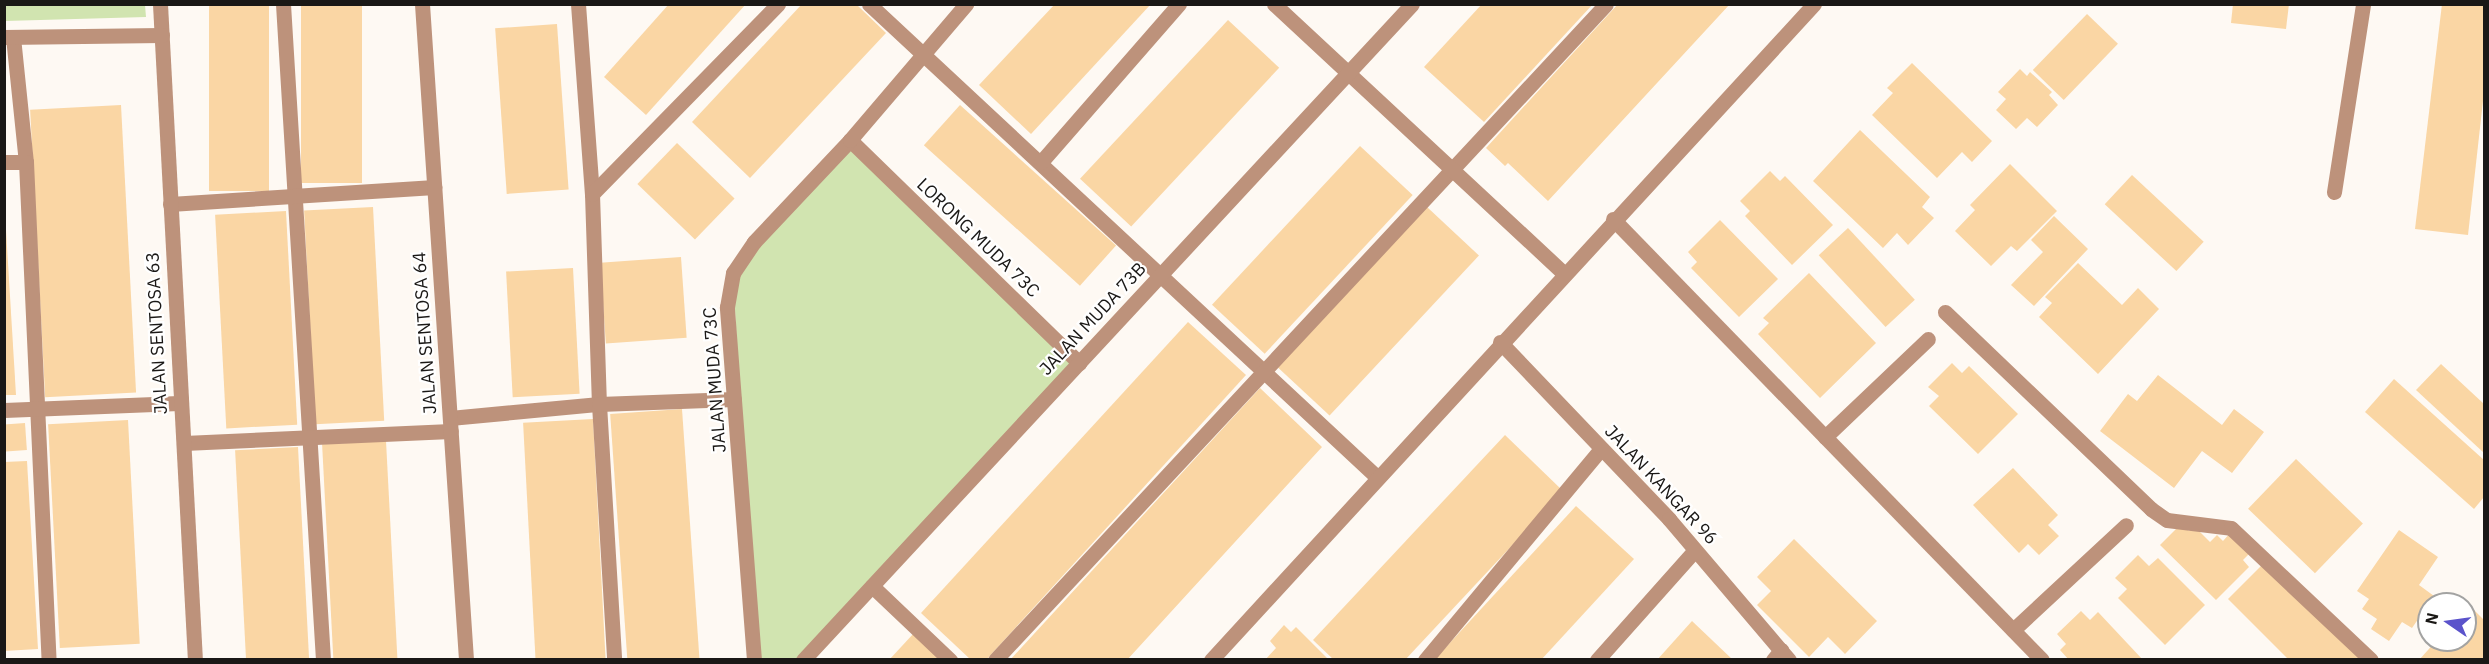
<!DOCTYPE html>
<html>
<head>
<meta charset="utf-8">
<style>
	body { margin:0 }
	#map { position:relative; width:2489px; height:664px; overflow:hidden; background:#fef9f3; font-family:"IBM Plex Sans",sans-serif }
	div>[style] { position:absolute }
	.green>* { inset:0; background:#d1e4b0 }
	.building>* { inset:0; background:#fad6a4; transform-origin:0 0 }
	.lane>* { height:15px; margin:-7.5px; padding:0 7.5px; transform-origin:7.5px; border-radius:7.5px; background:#bd927b }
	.street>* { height:15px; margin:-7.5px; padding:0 7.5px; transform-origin:7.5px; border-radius:7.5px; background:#bd927b }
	span { translate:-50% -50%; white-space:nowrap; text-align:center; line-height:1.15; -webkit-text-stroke:4.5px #fff; paint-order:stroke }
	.street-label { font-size:18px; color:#1a1816 }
	.frame { position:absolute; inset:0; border:6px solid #1a1816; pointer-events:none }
	.north { position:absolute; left:2417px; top:592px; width:60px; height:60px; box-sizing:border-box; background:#fff; border:2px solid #a3a3a2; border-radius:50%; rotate:283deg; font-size:16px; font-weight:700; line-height:24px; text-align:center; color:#1a1816 }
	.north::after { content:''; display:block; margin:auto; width:21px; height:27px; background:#5b53cb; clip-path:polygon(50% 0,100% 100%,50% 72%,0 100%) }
</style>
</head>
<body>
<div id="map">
	<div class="green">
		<div style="clip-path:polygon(4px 5px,145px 5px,146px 17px,5px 21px)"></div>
		<div style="clip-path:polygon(850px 140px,1079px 363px,803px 659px,754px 659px,733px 273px)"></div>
	</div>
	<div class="building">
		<div style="left:209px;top:4px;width:60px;height:187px"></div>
		<div style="left:301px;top:4px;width:61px;height:179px"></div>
		<div style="clip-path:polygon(669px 4px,746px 4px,646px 115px,604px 77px)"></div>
		<div style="clip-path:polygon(802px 4px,856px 4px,886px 33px,750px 178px,692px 122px)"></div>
		<div style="clip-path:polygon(1055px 4px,1151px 4px,1031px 134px,979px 85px)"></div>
		<div style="clip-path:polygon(1482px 4px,1593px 4px,1484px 122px,1424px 67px)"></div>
		<div style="clip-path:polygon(1618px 4px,1730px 4px,1548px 201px,1508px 163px,1505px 166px,1486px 148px)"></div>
		<div style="clip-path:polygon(2233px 4px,2289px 4px,2286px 29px,2231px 23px)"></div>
		<div style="clip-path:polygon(2442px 4px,2484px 4px,2484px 92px,2468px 235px,2415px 229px)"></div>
		<div style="left:2087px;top:14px;width:43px;height:78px;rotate:44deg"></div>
		<div style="left:1228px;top:20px;width:70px;height:217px;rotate:43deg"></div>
		<div style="left:557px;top:24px;width:166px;height:62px;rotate:86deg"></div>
		<div style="clip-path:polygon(1912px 63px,1992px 141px,1972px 162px,1962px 152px,1937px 178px,1872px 115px,1893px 93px,1887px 88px)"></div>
		<div style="clip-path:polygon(2020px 69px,2027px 76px,2030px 72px,2052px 92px,2049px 95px,2058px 105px,2037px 127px,2027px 118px,2016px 129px,1996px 110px,2006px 99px,1998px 92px)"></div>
		<div style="left:121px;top:105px;width:288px;height:91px;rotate:87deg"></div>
		<div style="left:960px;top:105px;width:210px;height:54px;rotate:42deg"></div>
		<div style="clip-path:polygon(1860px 130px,1930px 197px,1922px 207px,1934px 218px,1908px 245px,1897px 233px,1883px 248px,1813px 181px)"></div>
		<div style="left:677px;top:143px;width:80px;height:57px;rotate:44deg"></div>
		<div style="left:1360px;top:146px;width:72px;height:217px;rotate:43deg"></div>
		<div style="clip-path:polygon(2010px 164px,2057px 211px,2017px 251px,2011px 246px,1991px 266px,1955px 231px,1975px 210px,1970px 205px)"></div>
		<div style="clip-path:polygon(1770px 171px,1780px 181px,1785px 176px,1833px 225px,1792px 265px,1745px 216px,1750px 211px,1740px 201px)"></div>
		<div style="left:2132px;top:175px;width:98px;height:40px;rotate:43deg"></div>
		<div style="clip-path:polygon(4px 197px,16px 395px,4px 395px)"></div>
		<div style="left:373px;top:207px;width:214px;height:69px;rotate:87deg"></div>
		<div style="left:1427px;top:207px;width:71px;height:219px;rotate:43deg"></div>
		<div style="left:286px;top:211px;width:214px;height:71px;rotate:87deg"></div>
		<div style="clip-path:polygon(2054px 216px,2088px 249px,2034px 306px,2011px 285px,2043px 252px,2031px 240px)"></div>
		<div style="clip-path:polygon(1720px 220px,1778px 279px,1739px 317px,1691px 268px,1697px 262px,1688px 252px)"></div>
		<div style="left:1848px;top:228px;width:98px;height:40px;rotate:47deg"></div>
		<div style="left:681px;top:257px;width:81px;height:81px;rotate:86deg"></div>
		<div style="clip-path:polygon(2078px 263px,2122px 305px,2138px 288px,2159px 309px,2098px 374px,2039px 317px,2052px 303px,2045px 297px)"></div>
		<div style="left:573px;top:268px;width:126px;height:67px;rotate:87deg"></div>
		<div style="clip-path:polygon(1809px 273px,1876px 343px,1820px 398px,1758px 334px,1769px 323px,1763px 318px)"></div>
		<div style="clip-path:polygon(1188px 322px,1246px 375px,986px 660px,971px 660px,921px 613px)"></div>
		<div style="clip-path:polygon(1952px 363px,1962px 373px,1969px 366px,2018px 414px,1978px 454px,1929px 406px,1939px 396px,1928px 387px)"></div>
		<div style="clip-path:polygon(2441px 364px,2484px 404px,2484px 453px,2416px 390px)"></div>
		<div style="clip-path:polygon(2158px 375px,2222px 425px,2234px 409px,2264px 432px,2232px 473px,2202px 451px,2174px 488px,2100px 431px,2128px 394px,2137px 401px)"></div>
		<div style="clip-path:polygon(2394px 379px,2484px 460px,2484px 497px,2474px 509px,2365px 412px)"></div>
		<div style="clip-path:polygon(1260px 388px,1322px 447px,1191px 590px,1127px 660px,1010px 660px)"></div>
		<div style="left:682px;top:409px;width:252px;height:72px;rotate:86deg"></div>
		<div style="left:593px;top:419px;width:241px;height:70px;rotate:87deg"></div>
		<div style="left:128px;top:420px;width:224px;height:80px;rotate:87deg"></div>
		<div style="left:25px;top:423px;width:27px;height:21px;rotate:86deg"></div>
		<div style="clip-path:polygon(1505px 435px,1563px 491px,1405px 660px,1334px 660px,1313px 640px)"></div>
		<div style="left:386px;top:441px;width:219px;height:64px;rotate:87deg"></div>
		<div style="left:298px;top:447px;width:213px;height:63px;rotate:87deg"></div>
		<div style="left:2296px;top:459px;width:93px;height:69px;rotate:44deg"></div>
		<div style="clip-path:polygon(27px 461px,38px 649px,4px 651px,4px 462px)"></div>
		<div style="clip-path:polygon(2013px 468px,2058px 515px,2048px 525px,2059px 536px,2039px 555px,2028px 544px,2019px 553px,1973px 505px)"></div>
		<div style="clip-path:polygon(1576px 506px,1634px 559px,1541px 660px,1434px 660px)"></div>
		<div style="clip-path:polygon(2182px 523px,2189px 531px,2194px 526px,2210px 542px,2217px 535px,2223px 541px,2231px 532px,2251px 552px,2243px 560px,2249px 567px,2216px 600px,2160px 545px)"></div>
		<div style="clip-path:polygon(2399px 530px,2438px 557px,2419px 585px,2434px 596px,2412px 628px,2402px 622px,2389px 641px,2371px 629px,2377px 619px,2362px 609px,2369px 599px,2357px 591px)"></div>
		<div style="clip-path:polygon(1794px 539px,1877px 621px,1845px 654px,1828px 637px,1809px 657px,1757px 605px,1771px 591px,1757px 577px)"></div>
		<div style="clip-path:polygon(2138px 555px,2149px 566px,2158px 558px,2205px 605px,2165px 645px,2118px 598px,2127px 589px,2115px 578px)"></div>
		<div style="clip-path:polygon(2271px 556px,2365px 660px,2289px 660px,2228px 599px)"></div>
		<div style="clip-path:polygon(2470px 606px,2484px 620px,2484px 660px,2419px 660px,2437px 640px,2465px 640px,2465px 611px)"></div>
		<div style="clip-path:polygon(2081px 611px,2090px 620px,2098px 612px,2143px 660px,2069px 660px,2060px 650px,2066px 644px,2057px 634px)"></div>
		<div style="clip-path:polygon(1692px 621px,1733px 660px,1657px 660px)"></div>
		<div style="clip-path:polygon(1284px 625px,1291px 632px,1296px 627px,1329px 660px,1265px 660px,1276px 648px,1270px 641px)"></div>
		<div style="clip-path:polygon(914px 633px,942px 660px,889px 660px)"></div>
	</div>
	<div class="lane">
		<div style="left:283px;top:4px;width:657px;rotate:86.51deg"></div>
		<div style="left:578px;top:4px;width:191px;rotate:85.8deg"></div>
		<div style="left:592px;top:194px;width:210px;rotate:88.1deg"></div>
		<div style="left:599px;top:404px;width:256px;rotate:86.6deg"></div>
		<div style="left:869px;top:4px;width:694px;rotate:42.96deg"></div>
		<div style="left:13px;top:37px;width:126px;rotate:84.1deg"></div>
		<div style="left:26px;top:162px;width:499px;rotate:87.4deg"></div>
		<div style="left:4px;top:162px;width:22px"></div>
		<div style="left:1041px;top:162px;width:210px;rotate:-48.9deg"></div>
		<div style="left:592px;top:194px;width:266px;rotate:-45.6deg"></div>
		<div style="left:170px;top:204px;width:265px;rotate:-3.7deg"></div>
		<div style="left:4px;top:410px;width:175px;rotate:-2.3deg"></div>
		<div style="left:450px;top:418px;width:150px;rotate:-5.4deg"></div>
		<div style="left:599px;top:404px;width:135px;rotate:-2.1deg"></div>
		<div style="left:184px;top:443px;width:267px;rotate:-2.6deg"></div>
		<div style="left:872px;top:586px;width:108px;rotate:43.5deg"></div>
		<div style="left:995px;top:660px;width:896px;rotate:-47.03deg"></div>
		<div style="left:1425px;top:660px;width:275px;rotate:-50.2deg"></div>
		<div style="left:1773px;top:660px;width:13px;rotate:-51deg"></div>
	</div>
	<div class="street">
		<div style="left:160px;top:4px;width:657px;rotate:86.95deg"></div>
		<div style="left:422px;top:4px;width:657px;rotate:86.16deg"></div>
		<div style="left:1274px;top:4px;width:395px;rotate:42.9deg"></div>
		<div style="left:4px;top:37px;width:158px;rotate:-0.7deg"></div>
		<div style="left:850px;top:140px;width:320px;rotate:44.2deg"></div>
		<div style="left:2334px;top:192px;width:190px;rotate:-81.2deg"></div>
		<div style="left:1613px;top:219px;width:615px;rotate:45.79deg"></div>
		<div style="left:1945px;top:312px;width:285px;rotate:43.7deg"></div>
		<div style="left:2151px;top:509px;width:19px;rotate:35deg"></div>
		<div style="left:2167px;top:520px;width:64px;rotate:7.1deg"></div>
		<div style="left:2231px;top:528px;width:192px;rotate:43.3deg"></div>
		<div style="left:1500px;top:342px;width:245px;rotate:46.3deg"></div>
		<div style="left:1669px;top:519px;width:185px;rotate:49.6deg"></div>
		<div style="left:1825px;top:437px;width:142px;rotate:-43.6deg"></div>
		<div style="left:2013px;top:630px;width:154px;rotate:-42.9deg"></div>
		<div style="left:754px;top:660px;width:354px;rotate:-94.4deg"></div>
		<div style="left:727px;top:307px;width:35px;rotate:-80deg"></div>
		<div style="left:733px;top:273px;width:37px;rotate:-56deg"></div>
		<div style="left:754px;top:242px;width:140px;rotate:-46.7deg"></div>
		<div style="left:850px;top:140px;width:179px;rotate:-49.5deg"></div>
		<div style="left:803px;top:660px;width:895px;rotate:-47.13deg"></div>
		<div style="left:1211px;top:660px;width:891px;rotate:-47.41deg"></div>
		<div style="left:1597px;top:660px;width:147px;rotate:-48.3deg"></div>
	</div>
	<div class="street-label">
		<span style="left:978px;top:238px;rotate:44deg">LORONG MUDA 73C</span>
		<span style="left:1093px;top:319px;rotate:-47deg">JALAN MUDA 73B</span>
		<span style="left:157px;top:333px;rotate:-93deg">JALAN SENTOSA 63</span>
		<span style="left:425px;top:333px;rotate:-94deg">JALAN SENTOSA 64</span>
		<span style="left:715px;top:380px;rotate:-94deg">JALAN MUDA 73C</span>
		<span style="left:1661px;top:485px;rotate:47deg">JALAN KANGAR 96</span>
	</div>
	<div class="frame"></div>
	<div class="north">N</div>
</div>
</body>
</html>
